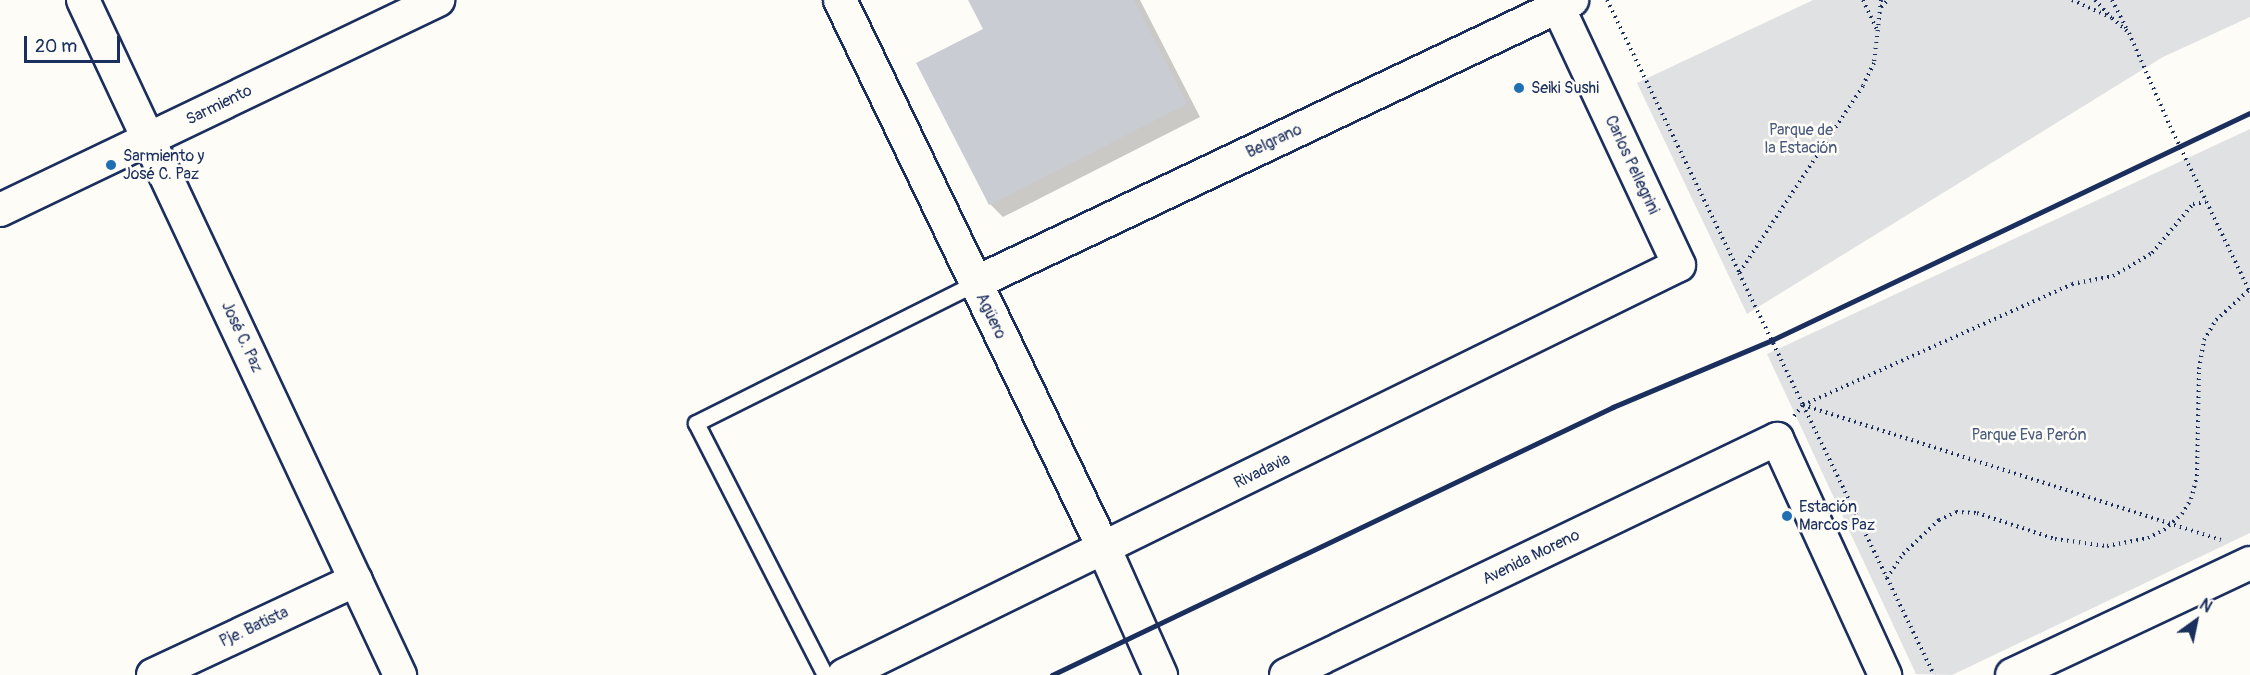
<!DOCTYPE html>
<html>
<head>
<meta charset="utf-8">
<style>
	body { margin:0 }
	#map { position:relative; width:2250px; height:675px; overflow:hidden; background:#fdfcf7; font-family:Pangolin,sans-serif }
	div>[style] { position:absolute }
	.green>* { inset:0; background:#e0e1e3 }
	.shadow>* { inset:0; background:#0003 }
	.building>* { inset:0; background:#c9ccd3 }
	.path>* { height:4px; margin-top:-2px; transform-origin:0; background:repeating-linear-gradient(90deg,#1b2f5e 0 1.5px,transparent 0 6px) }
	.roads { filter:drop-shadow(2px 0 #1b2f5e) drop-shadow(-2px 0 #1b2f5e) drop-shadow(0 2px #1b2f5e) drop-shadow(0 -2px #1b2f5e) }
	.lane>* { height:15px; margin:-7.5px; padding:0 7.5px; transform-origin:7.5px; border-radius:7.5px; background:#fdfcf7 }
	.street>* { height:32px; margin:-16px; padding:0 16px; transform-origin:16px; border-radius:16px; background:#fdfcf7 }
	.secondary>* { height:33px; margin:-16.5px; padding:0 16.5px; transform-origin:16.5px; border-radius:16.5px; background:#fdfcf7 }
	.rail>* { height:4.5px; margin:-2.25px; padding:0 2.25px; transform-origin:2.25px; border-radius:2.25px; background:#1b2f5e }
	.dots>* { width:16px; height:16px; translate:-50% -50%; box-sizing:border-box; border:3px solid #fdfcf7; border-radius:50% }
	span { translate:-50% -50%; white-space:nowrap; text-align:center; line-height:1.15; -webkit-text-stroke:5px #fdfcf7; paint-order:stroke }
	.poi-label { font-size:16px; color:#1b2f5e }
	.left { translate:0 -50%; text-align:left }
	.street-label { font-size:16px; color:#1b2f5e }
	.park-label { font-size:16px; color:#4c5c7f }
	.north { position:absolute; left:2166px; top:591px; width:60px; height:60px; -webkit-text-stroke:4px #fdfcf7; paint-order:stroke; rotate:33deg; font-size:16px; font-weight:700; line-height:24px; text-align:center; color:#1b2f5e }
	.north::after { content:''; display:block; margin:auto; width:21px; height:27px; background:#1b2f5e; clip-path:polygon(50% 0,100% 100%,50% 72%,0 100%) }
	.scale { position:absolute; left:24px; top:36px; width:96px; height:27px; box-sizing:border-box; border:3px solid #1b2f5e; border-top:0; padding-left:8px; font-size:18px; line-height:21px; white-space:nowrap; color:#1b2f5e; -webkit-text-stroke:4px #fdfcf7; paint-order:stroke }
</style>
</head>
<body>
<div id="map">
	<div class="green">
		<div style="clip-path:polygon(1813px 0,2250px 0,2250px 17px,2163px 57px,1747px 314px,1637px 83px)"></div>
		<div style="clip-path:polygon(2250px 129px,2250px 533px,1952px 675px,1916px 674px,1767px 354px)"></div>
	</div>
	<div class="shadow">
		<div style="clip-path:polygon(970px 0,1140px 0,1200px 117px,1003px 217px,990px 204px,985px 29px)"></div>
	</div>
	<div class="building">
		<div style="clip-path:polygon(968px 0,1134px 0,1187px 104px,989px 205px,916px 63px,983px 29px)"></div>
	</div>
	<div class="path">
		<div style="left:1607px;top:0;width:302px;rotate:64.1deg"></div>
		<div style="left:1863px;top:0;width:35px;rotate:65deg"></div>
		<div style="left:1881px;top:0;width:63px;rotate:96.3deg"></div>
		<div style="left:1874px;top:63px;width:25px;rotate:116deg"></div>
		<div style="left:1863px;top:86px;width:224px;rotate:123.5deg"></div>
		<div style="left:1739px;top:273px;width:147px;rotate:64.1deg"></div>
		<div style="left:1803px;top:405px;width:439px;rotate:17.9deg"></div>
		<div style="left:2072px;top:0;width:44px;rotate:24.2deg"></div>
		<div style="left:2112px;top:18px;width:23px;rotate:41deg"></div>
		<div style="left:2129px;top:33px;width:102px;rotate:66.2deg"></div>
		<div style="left:2170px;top:126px;width:182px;rotate:64.3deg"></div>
		<div style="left:2095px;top:0;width:21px;rotate:47deg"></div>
		<div style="left:2112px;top:0;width:33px;rotate:63deg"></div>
		<div style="left:1881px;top:7px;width:10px;rotate:-45deg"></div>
		<div style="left:1803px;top:405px;width:300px;rotate:64.1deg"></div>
		<div style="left:1794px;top:416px;width:14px;rotate:-51deg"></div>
		<div style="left:1803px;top:405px;width:295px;rotate:-24.2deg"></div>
		<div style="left:2072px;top:284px;width:42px;rotate:-11deg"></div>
		<div style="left:2113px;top:276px;width:45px;rotate:-30.5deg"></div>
		<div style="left:2152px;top:253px;width:64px;rotate:-50.1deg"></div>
		<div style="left:2193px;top:204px;width:13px;rotate:-9deg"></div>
		<div style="left:1887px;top:578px;width:29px;rotate:-56deg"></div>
		<div style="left:1903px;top:554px;width:50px;rotate:-43.4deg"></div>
		<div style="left:1939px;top:520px;width:19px;rotate:-25deg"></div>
		<div style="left:1956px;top:512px;width:21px;rotate:3deg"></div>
		<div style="left:1977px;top:513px;width:82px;rotate:18.4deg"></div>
		<div style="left:2055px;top:539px;width:52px;rotate:7.7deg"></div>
		<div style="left:2107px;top:546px;width:42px;rotate:-11deg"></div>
		<div style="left:2148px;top:538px;width:18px;rotate:-27deg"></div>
		<div style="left:2164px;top:530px;width:24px;rotate:-42deg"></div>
		<div style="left:2182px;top:514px;width:17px;rotate:-59deg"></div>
		<div style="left:2191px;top:499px;width:24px;rotate:-75deg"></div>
		<div style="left:2197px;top:476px;width:107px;rotate:-88.9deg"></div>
		<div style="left:2199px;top:369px;width:29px;rotate:-80deg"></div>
		<div style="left:2204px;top:340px;width:23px;rotate:-59deg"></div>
		<div style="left:2216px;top:320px;width:45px;rotate:-42.3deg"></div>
	</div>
	<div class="roads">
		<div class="lane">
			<div style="left:825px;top:675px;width:283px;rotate:-117.1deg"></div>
			<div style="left:696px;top:423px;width:312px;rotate:-26.6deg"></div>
		</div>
		<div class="street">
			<div style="left:83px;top:0;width:746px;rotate:64.84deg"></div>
			<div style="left:840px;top:0;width:609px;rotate:64.32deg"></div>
			<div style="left:0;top:210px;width:486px;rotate:-25.6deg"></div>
			<div style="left:975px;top:283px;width:661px;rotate:-25.36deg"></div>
			<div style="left:153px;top:675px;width:224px;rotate:-25.1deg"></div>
			<div style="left:844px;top:675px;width:930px;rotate:-26.15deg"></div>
			<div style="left:1679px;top:265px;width:293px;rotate:-115.1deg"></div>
			<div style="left:1286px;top:675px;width:545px;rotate:-25.67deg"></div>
			<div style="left:1777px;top:439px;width:260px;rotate:65.4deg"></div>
			<div style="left:2012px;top:675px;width:263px;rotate:-25.2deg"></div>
		</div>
		<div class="secondary">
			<div style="left:1104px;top:549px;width:138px;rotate:66deg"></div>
		</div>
	</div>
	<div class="rail">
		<div style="left:1052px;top:675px;width:622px;rotate:-25.53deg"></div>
		<div style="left:1613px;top:407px;width:173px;rotate:-22.8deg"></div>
		<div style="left:1772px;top:340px;width:529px;rotate:-25.4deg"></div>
	</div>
	<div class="dots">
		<div style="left:1519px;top:88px;background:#1f6fb2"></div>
		<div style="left:111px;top:165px;background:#1f6fb2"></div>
		<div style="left:1787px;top:516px;background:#1f6fb2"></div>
	</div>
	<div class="poi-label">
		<span class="left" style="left:1531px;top:88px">Seiki Sushi</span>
		<span class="left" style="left:123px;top:165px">Sarmiento y<br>José C. Paz</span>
		<span class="left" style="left:1799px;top:516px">Estación<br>Marcos Paz</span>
	</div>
	<div class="street-label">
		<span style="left:219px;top:105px;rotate:-26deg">Sarmiento</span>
		<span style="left:1274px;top:141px;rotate:-25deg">Belgrano</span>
		<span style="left:1632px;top:165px;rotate:65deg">Carlos Pellegrini</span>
		<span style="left:991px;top:316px;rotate:64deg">Agüero</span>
		<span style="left:242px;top:337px;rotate:65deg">José C. Paz</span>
		<span style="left:1262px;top:471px;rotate:-26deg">Rivadavia</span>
		<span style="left:1531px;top:557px;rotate:-26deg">Avenida Moreno</span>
		<span style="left:254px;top:627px;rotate:-25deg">Pje. Batista</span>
	</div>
	<div class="park-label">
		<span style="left:1801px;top:139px">Parque de<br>la Estación</span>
		<span style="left:2029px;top:435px">Parque Eva Perón</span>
	</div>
	<div class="north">N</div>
	<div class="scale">20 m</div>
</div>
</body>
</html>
